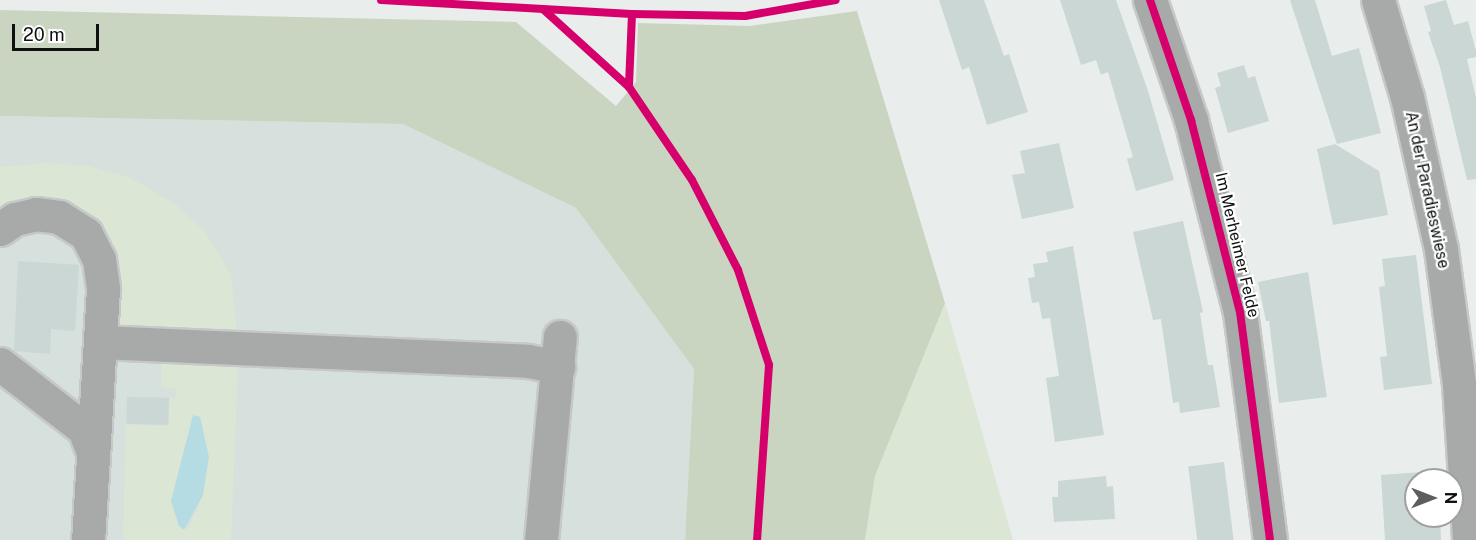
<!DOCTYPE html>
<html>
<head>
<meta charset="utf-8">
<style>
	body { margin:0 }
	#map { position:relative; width:1476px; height:540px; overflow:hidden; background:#e9edeb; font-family:"Public Sans",sans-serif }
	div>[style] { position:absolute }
	.built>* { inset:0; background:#d6e0dc }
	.green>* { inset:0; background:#dce6d5 }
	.forest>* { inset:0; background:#c9d5c0 }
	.water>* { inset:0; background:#b6dce3 }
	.building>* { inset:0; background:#cad7d5; transform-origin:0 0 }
	.roads { filter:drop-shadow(2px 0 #c7c9c8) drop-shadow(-2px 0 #c7c9c8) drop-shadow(0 2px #c7c9c8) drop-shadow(0 -2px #c7c9c8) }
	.minor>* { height:33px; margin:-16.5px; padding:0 16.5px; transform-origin:16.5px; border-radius:16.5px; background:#a8aaa9 }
	.cycleway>* { height:8px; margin:-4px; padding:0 4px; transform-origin:4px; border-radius:4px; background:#d6006c }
	span { translate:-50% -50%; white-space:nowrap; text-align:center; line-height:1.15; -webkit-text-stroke:4.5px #fff; paint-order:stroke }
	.street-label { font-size:16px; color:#0e1110 }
	.north { position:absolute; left:1404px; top:468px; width:60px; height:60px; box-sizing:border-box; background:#fff; border:2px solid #9fa09f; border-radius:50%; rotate:90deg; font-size:16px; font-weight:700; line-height:24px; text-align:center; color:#0e1110 }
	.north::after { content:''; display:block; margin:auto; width:21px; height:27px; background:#5b5e5d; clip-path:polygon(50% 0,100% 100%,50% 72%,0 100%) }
	.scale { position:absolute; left:12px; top:24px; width:87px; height:27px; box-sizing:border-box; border:3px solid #0e1110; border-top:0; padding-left:8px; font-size:18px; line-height:21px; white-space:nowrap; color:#0e1110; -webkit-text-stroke:4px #fff; paint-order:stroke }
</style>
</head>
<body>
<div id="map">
	<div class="built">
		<div style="clip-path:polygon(0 116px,403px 124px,576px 208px,694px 369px,685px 540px,0 540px)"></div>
	</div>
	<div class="green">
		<div style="clip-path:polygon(47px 163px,88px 166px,129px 177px,175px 204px,206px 233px,231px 275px,238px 340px,127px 334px,114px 325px,111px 250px,0 214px,0 167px)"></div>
		<div style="clip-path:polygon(945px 303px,1013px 540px,865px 540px,875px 476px)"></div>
		<div style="clip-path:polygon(evenodd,162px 361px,238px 365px,231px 540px,123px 540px,126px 424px,167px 426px,169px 398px,176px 399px,177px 389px,161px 387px,162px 361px,200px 418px,208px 457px,203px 495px,188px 529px,176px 516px,171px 501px,193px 419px,200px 418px)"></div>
	</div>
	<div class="forest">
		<div style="clip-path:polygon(0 10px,516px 22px,616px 106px,636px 82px,638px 23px,750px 26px,857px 11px,945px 303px,875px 476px,865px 540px,685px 540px,694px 369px,576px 208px,403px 124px,0 116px)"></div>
	</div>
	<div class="water">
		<div style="clip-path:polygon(193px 415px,200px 417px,209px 457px,203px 495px,184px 530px,179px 526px,171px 501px)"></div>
	</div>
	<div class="building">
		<div style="clip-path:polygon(939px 0,984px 0,1004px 56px,1009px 54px,1028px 112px,987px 125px,969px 67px,962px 70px)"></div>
		<div style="clip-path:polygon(1060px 0,1116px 0,1148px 91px,1174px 180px,1136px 191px,1127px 159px,1133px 157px,1108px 72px,1101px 75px,1096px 60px,1081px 65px)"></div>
		<div style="clip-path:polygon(1290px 0,1315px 0,1332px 56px,1359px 48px,1381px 133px,1337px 144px)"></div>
		<div style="clip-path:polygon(1446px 0,1454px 25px,1468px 21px,1476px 51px,1476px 57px,1467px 59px,1476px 98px,1476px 179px,1467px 180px,1440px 67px,1428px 32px,1431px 31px,1424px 6px)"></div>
		<div style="clip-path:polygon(1244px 65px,1248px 78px,1255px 76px,1269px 121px,1228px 133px,1215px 88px,1221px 86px,1217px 73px)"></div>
		<div style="clip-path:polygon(1059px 143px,1074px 208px,1022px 219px,1012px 175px,1025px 173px,1020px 151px)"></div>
		<div style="clip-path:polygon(1335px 144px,1379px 171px,1388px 215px,1333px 225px,1317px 149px)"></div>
		<div style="clip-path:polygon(1183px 221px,1203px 312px,1200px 313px,1208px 365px,1213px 365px,1220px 407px,1180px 413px,1179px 402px,1173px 403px,1161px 319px,1153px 320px,1133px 232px)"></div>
		<div style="clip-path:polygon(1073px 246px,1104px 435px,1055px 442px,1046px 378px,1059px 376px,1050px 318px,1042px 319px,1039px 302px,1032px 303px,1028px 278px,1035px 277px,1033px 264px,1048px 262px,1046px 252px)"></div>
		<div style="clip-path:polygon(1416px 255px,1432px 384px,1384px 390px,1380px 357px,1387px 356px,1379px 287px,1385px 286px,1382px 259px)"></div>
		<div style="clip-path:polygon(18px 261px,79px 265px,75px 331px,51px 329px,50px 354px,14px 351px)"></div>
		<div style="clip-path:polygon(1308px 272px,1327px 397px,1279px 403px,1269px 321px,1266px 321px,1258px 282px)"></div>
		<div style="left:127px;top:397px;width:42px;height:27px;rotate:1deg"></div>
		<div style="left:1224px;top:462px;width:79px;height:36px;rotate:83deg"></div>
		<div style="clip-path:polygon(1437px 471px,1437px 480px,1416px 480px,1416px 516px,1440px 516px,1441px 540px,1385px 540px,1381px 475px)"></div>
		<div style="clip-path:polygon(1106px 476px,1107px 487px,1113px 486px,1115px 519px,1054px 522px,1052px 497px,1058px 497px,1058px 481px)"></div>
	</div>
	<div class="roads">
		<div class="minor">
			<div style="left:1150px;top:0;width:127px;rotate:71.1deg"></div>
			<div style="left:1191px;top:120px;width:198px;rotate:75.7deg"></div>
			<div style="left:1240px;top:312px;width:230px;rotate:82.5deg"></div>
			<div style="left:1378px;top:0;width:101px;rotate:73.4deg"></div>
			<div style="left:1407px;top:97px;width:156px;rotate:77.4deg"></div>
			<div style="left:1441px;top:249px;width:136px;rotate:82.4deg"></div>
			<div style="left:1459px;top:384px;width:156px;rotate:86.3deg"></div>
			<div style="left:0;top:229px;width:18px;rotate:-34deg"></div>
			<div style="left:15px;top:219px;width:22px;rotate:-13deg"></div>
			<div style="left:36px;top:214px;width:23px;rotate:7deg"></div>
			<div style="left:59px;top:217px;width:32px;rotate:32deg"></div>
			<div style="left:86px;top:234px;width:28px;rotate:63deg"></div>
			<div style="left:99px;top:259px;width:30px;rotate:82deg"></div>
			<div style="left:103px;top:289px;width:251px;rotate:93.4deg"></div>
			<div style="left:100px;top:342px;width:428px;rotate:2.5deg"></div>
			<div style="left:528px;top:361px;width:31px;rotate:11deg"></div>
			<div style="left:0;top:364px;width:106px;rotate:37.7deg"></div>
			<div style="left:84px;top:429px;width:25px;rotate:69deg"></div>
			<div style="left:541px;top:540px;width:204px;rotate:-84.7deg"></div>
		</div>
	</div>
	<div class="cycleway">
		<div style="left:381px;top:0;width:251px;rotate:3.2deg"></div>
		<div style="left:632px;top:14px;width:113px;rotate:1deg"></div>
		<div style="left:745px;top:16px;width:92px;rotate:-10deg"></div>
		<div style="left:1150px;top:0;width:127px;rotate:71.1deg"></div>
		<div style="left:1191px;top:120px;width:198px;rotate:75.7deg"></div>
		<div style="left:1240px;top:312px;width:230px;rotate:82.5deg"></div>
		<div style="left:544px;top:10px;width:115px;rotate:42.2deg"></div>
		<div style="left:632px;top:14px;width:73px;rotate:92.4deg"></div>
		<div style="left:629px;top:87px;width:112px;rotate:55.9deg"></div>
		<div style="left:692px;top:180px;width:101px;rotate:62.9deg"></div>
		<div style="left:738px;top:270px;width:100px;rotate:71.9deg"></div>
		<div style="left:769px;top:365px;width:175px;rotate:93.9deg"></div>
	</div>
	<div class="street-label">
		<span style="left:1427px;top:190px;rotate:78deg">An der Paradieswiese</span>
		<span style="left:1237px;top:245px;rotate:77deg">Im Merheimer Felde</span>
	</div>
	<div class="north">N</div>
	<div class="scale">20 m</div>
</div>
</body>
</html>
